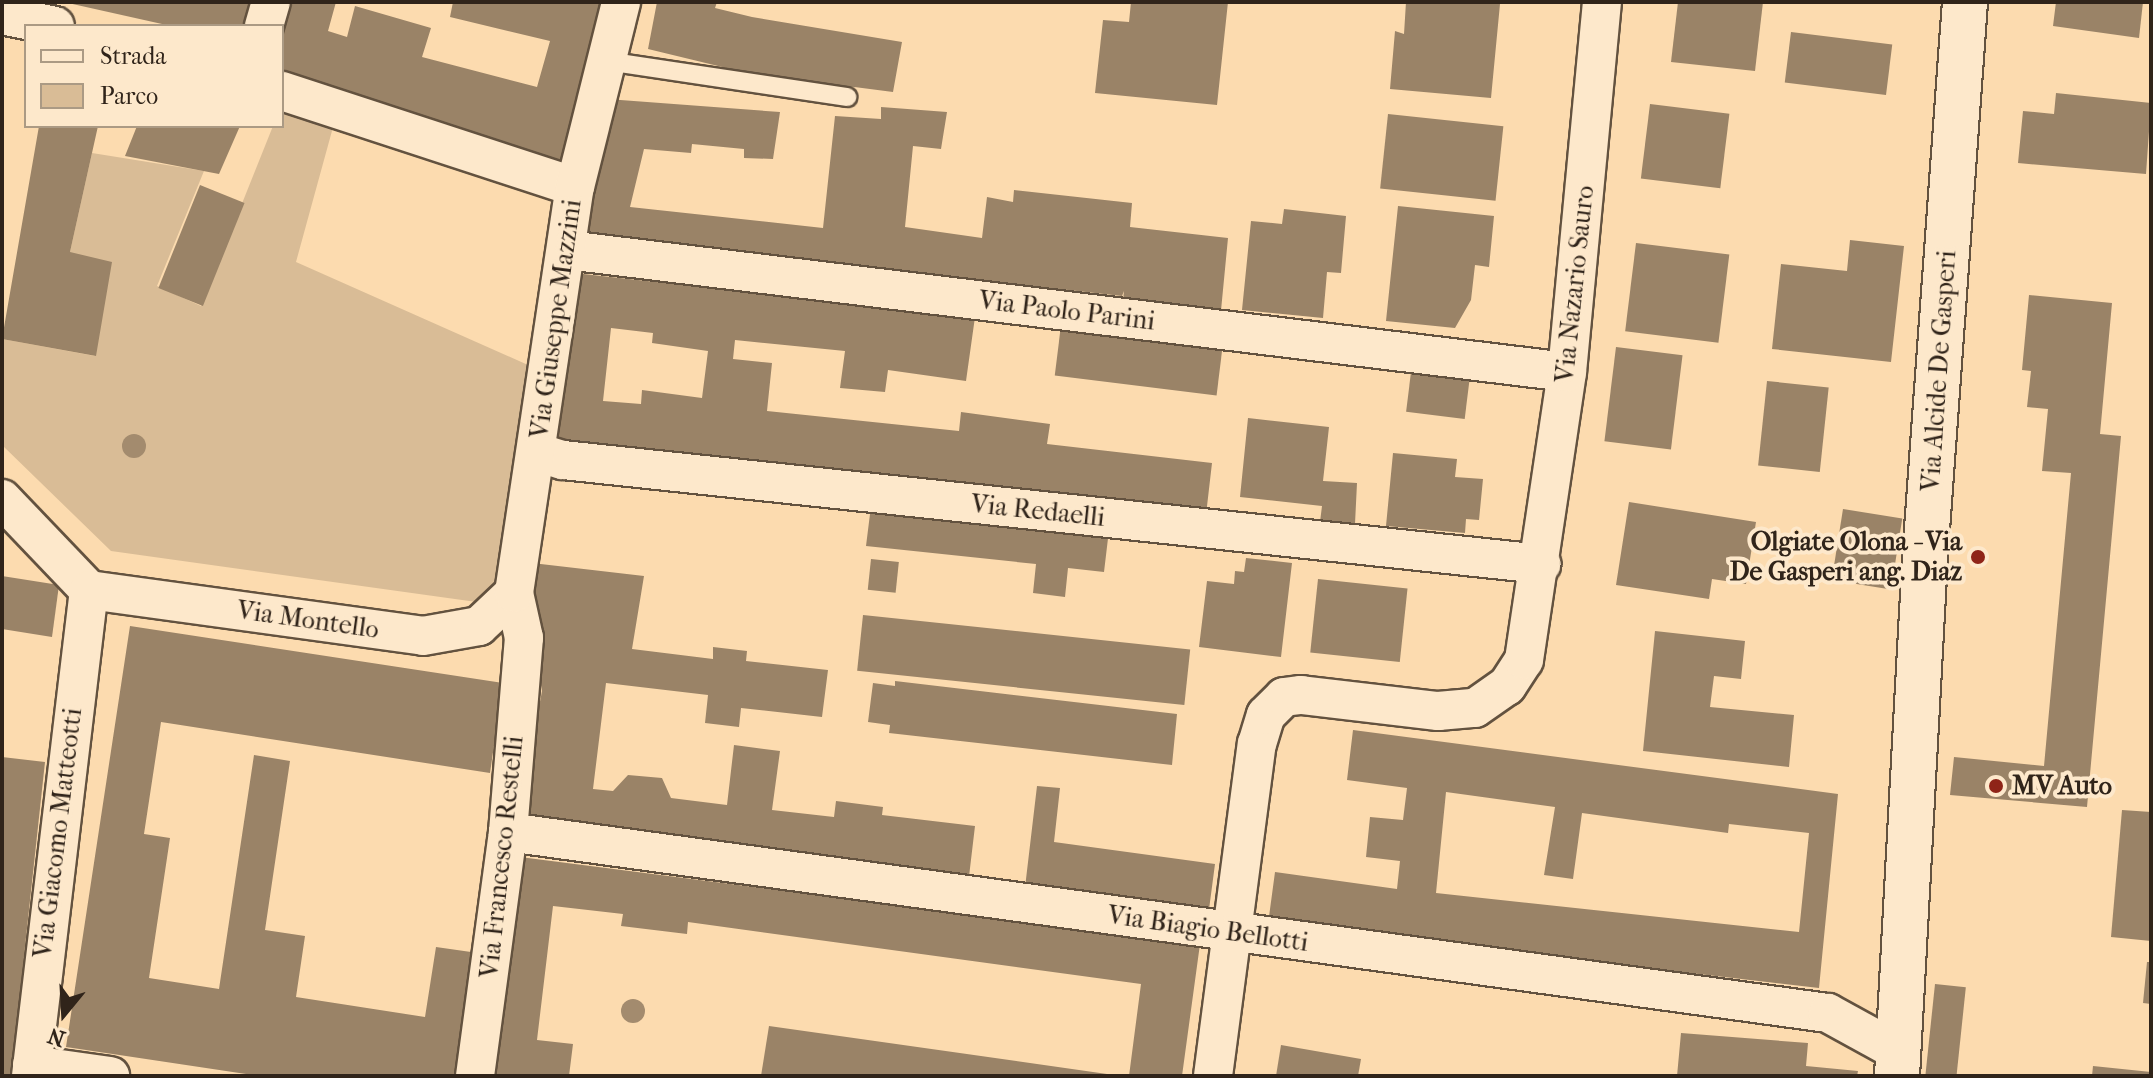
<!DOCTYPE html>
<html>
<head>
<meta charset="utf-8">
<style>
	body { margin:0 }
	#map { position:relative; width:2153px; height:1078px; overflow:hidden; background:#fcdbaf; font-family:"IM FELL French Canon",serif }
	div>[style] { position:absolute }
	.green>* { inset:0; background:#d9bc96 }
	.building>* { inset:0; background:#9a8367; transform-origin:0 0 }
	.roads { filter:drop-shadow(2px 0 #63523f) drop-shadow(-2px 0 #63523f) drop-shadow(0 2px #63523f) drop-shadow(0 -2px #63523f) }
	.lane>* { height:18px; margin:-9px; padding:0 9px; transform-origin:9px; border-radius:9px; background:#fde8cb }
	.street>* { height:38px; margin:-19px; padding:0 19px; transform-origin:19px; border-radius:19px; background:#fde8cb }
	.secondary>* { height:44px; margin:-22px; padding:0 22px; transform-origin:22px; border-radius:22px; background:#fde8cb }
	.trees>* { width:24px; height:24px; margin:-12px; border-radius:50%; background:#a38b6e }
	.dots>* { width:22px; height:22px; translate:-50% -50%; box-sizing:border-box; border:4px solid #fde8cb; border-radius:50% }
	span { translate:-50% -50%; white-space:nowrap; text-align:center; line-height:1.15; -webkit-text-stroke:8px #fde8cb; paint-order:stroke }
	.street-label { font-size:26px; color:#30241a }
	.poi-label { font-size:26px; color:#30241a; font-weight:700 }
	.right { translate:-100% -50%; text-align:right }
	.left { translate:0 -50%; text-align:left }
	.frame { position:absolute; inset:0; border:4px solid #30241a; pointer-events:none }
	.legend { position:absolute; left:24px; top:24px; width:260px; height:104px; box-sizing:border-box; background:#fde8cb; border:2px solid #ab9a84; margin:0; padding:10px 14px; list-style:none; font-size:24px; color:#30241a }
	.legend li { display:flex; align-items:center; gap:16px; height:40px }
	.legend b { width:40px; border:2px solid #ab9a84 }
	.north { position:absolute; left:24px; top:974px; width:80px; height:80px; -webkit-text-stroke:6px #fde8cb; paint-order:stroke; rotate:198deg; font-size:22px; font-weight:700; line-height:32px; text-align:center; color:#30241a }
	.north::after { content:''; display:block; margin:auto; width:28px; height:36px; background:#30241a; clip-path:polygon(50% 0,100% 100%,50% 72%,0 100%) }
</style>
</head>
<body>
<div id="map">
	<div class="green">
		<div style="clip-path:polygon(282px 102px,338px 109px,296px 262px,528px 365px,498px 605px,111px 551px,2px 445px,2px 339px,95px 356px,70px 252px,92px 153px,204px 171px,157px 286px,201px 306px,273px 126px,282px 126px)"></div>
	</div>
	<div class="building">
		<div style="clip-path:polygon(261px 2px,256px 26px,171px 26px,68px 3px)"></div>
		<div style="clip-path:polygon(282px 2px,336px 2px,328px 31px,347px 37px,355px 6px,431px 28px,422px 57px,537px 87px,550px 41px,450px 17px,453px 2px,606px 2px,571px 164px,282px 82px)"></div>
		<div style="clip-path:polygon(657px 2px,717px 2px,715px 8px,752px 17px,902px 42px,893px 92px,747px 73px,648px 49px)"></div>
		<div style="clip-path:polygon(1131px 2px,1228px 2px,1217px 105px,1095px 93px,1103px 20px,1129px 22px)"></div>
		<div style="clip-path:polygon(1406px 2px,1500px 4px,1491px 98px,1390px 89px,1395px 31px,1404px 34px)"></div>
		<div style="clip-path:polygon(1678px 2px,1763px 2px,1755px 71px,1671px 62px)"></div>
		<div style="clip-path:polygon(2056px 2px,2143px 2px,2139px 38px,2053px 26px)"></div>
		<div style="left:1791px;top:32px;width:102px;height:51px;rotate:7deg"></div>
		<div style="clip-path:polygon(2056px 93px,2151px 103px,2146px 174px,2018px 163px,2023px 111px,2054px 114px)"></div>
		<div style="clip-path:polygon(607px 99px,780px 112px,773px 159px,744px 158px,744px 149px,692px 144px,691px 153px,644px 149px,630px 207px,823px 228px,835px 116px,881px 119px,881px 107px,947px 112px,941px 149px,913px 146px,905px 227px,982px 238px,987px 197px,1013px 202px,1014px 190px,1132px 203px,1130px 227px,1228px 238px,1220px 321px,1122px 311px,1124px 291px,1122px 296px,1004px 283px,1002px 298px,576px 246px)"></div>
		<div style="left:1650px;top:104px;width:80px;height:75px;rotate:7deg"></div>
		<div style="left:1388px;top:114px;width:116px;height:75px;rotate:6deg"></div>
		<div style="clip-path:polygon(39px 126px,98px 126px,70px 252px,112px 262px,96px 356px,2px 339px)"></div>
		<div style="clip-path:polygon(137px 126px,240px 126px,219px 174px,125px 156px)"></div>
		<div style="left:200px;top:185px;width:48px;height:111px;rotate:22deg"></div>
		<div style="clip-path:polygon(1398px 206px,1494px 216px,1489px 267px,1475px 265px,1471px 300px,1455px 328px,1386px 321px)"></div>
		<div style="clip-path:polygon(1284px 209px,1346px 216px,1341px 273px,1327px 272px,1323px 318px,1242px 310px,1251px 221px,1282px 224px)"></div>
		<div style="clip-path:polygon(1850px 240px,1904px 246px,1891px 362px,1772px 349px,1781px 264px,1847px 271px)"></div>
		<div style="left:1636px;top:243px;width:94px;height:89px;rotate:7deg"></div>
		<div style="clip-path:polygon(evenodd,565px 272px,975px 317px,966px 381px,888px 370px,885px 392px,840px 388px,845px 351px,735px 340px,733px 359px,772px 363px,767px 411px,959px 431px,961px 412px,1050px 424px,1047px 444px,1212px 463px,1206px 515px,546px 440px,565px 272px,611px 328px,653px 333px,652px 343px,708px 351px,702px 398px,642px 390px,641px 404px,603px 401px,611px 328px)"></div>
		<div style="clip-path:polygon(2029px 295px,2112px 303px,2100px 434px,2121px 436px,2087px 807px,1950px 795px,1954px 757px,2044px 766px,2071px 473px,2042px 471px,2048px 409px,2027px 407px,2031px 371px,2022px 370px)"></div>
		<div style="left:1061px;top:325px;width:163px;height:51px;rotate:7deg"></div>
		<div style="left:1616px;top:347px;width:67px;height:95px;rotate:7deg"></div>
		<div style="left:1411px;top:372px;width:59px;height:40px;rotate:7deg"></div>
		<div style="left:1767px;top:381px;width:62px;height:85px;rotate:6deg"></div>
		<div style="clip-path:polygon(1248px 418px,1329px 427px,1323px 481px,1357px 483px,1355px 524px,1320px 522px,1322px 506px,1240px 497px)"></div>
		<div style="clip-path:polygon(1393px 453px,1457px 459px,1455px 477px,1483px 479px,1479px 520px,1466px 519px,1465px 533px,1386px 526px)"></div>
		<div style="clip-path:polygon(1629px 502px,1756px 522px,1746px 584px,1712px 579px,1709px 599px,1616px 585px)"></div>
		<div style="clip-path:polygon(871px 506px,1109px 530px,1104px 572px,1068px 568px,1065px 597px,1033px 593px,1036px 564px,866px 546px)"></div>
		<div style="left:1843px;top:509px;width:60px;height:72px;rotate:9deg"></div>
		<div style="clip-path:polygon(1246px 558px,1292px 563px,1281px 657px,1199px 647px,1207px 581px,1234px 584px,1235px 571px,1244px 572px)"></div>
		<div style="left:871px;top:559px;width:28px;height:31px;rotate:6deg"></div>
		<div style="clip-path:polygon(532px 563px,644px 576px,632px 649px,713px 659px,713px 647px,747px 651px,746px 661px,828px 670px,822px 717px,741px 708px,739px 727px,705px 723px,708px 695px,606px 683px,593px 789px,613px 791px,628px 775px,662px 778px,671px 798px,727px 805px,734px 745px,780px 751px,772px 810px,834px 817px,836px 801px,883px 807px,882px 815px,975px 826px,968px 885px,539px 828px,520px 808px,542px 691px,532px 637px)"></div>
		<div style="clip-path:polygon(2px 576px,59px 585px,52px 637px,2px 629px)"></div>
		<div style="left:1318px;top:579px;width:90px;height:74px;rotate:6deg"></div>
		<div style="left:863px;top:615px;width:329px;height:56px;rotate:6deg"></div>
		<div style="clip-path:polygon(130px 626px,503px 683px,490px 773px,161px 722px,144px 834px,170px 838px,149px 978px,219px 989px,254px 755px,290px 761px,265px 930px,305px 936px,296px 997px,425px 1017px,436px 947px,485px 954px,466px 1076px,259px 1076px,66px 1047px)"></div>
		<div style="clip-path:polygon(1655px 631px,1745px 641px,1741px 679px,1714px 676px,1710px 707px,1794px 715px,1789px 767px,1643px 751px)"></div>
		<div style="clip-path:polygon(895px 681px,1177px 714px,1172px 765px,889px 733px,890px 725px,868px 722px,873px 683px,895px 686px)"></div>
		<div style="clip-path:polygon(evenodd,1353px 730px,1838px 794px,1819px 988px,1268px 924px,1275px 872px,1397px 889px,1400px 861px,1366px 857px,1370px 817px,1403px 820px,1407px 788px,1347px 780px,1353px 730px,1446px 792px,1555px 807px,1544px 875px,1573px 879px,1582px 813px,1728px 833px,1729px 824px,1809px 833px,1799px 932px,1436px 893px,1446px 792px)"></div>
		<div style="clip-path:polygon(2px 757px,45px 762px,11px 1076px,2px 1076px)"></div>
		<div style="clip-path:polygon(1037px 786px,1060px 788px,1054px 842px,1215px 864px,1208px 917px,1024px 896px)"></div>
		<div style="clip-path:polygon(2122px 810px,2151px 812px,2151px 941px,2111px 937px)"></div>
		<div style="clip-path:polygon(520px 857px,1200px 944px,1182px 1076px,1129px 1076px,1141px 984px,688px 922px,687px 934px,621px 926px,623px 914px,553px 906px,537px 1040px,573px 1044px,569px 1076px,493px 1076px)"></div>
		<div style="clip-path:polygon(2147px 962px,2151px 962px,2151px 1004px,2143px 1003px)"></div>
		<div style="left:1935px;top:984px;width:31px;height:93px;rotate:6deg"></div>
		<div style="clip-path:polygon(769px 1026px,1107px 1074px,1107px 1076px,761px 1076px)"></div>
		<div style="clip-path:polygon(1681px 1033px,1808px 1043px,1806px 1066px,1858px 1071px,1857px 1076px,1677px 1076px)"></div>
		<div style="clip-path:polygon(1281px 1045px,1361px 1059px,1358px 1076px,1276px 1076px)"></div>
		<div style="clip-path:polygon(2093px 1066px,2151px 1072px,2151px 1076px,2092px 1076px)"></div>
	</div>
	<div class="roads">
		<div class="lane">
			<div style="left:606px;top:61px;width:244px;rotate:8.5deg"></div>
		</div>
		<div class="street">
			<div style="left:2px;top:15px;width:54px;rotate:11.7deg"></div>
			<div style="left:264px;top:26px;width:25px;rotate:-74deg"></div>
			<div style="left:282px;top:91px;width:308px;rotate:18.1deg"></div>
			<div style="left:567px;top:250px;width:1007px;rotate:6.96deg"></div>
			<div style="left:536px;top:452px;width:28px;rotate:17deg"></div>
			<div style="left:563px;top:460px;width:984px;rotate:6.07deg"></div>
			<div style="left:2px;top:499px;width:126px;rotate:46.3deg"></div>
			<div style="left:89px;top:590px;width:337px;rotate:7.8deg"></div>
			<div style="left:423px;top:636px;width:57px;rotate:-10.1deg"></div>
			<div style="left:479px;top:626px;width:48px;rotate:-43.3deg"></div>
			<div style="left:508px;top:832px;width:1332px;rotate:7.81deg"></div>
			<div style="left:1828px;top:1013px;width:81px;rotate:28.8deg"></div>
			<div style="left:32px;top:1065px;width:79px;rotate:8deg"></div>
			<div style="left:31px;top:1076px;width:489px;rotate:-83.2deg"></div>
			<div style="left:475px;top:1076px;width:246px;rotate:-82.3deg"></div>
			<div style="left:508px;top:832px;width:195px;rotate:-85.3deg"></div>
			<div style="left:524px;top:638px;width:46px;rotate:-102.5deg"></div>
			<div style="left:514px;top:593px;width:411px;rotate:-81.5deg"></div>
			<div style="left:575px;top:187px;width:191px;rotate:-76deg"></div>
			<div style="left:1213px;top:1076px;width:335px;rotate:-82.5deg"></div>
			<div style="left:1257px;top:744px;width:30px;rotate:-73deg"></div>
			<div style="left:1266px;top:715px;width:25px;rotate:-45deg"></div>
			<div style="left:1284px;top:697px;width:17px;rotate:-7deg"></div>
			<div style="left:1301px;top:695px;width:138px;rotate:6.7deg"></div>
			<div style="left:1438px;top:711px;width:37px;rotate:-5deg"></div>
			<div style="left:1475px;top:708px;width:39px;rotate:-35deg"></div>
			<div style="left:1507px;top:686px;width:31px;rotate:-57deg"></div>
			<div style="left:1524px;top:660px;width:291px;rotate:-81.5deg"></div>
			<div style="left:1567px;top:372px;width:372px;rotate:-84.6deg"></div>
		</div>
		<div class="secondary">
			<div style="left:1897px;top:1076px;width:520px;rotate:-86.91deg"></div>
			<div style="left:1925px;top:557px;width:556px;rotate:-85.88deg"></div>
		</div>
	</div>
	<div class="trees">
		<div style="left:134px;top:446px"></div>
		<div style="left:633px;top:1011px"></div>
	</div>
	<div class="dots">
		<div style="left:1978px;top:557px;background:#8f2418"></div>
		<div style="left:1996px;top:786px;background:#8f2418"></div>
	</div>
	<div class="street-label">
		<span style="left:1575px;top:284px;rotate:-84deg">Via Nazario Sauro</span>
		<span style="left:1067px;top:311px;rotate:7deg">Via Paolo Parini</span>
		<span style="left:556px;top:319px;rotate:-82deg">Via Giuseppe Mazzini</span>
		<span style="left:1939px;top:371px;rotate:-86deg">Via Alcide De Gasperi</span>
		<span style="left:1038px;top:511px;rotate:6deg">Via Redaelli</span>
		<span style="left:308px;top:620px;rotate:8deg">Via Montello</span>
		<span style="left:58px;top:833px;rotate:-83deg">Via Giacomo Matteotti</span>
		<span style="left:502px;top:857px;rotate:-84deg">Via Francesco Restelli</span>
		<span style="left:1208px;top:929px;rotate:8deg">Via Biagio Bellotti</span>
	</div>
	<div class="poi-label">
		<span class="right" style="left:1962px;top:557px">Olgiate Olona - Via<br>De Gasperi ang. Diaz</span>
		<span class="left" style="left:2012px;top:786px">MV Auto</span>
	</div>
	<div class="frame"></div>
	<ul class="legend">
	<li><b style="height:10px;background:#fde8cb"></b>Strada</li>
	<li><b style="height:22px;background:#d9bc96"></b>Parco</li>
	</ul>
	<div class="north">N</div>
</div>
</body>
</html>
